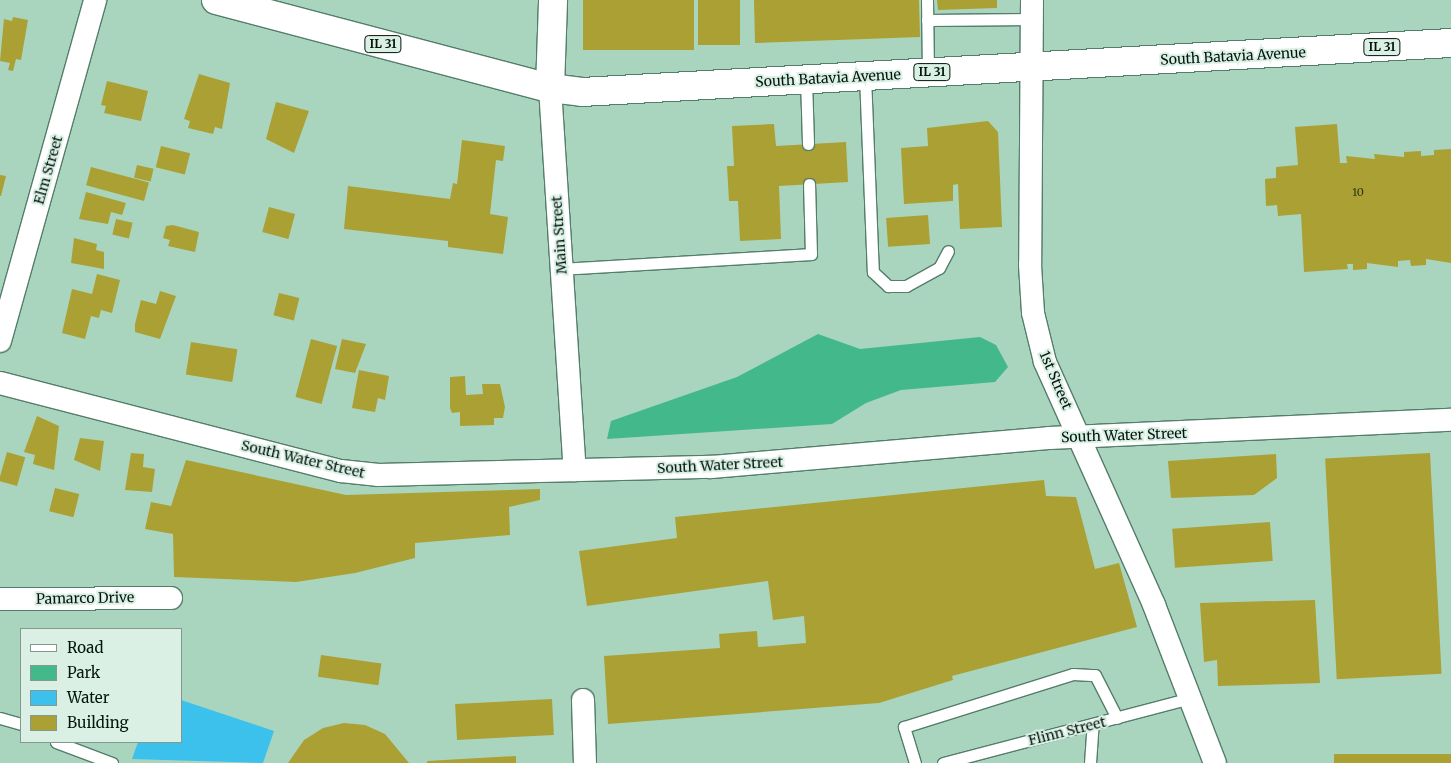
<!DOCTYPE html>
<html>
<head>
<meta charset="utf-8">
<style>
	body { margin:0 }
	#map { position:relative; width:1451px; height:763px; overflow:hidden; background:#a9d5bf; font-family:Merriweather,serif }
	div>[style] { position:absolute }
	.green>* { inset:0; background:#43b88a }
	.water>* { inset:0; background:#3bc1eb }
	.building>* { inset:0; background:#aba034; transform-origin:0 0 }
	.roads { filter:drop-shadow(1px 0 #547d6a) drop-shadow(-1px 0 #547d6a) drop-shadow(0 1px #547d6a) drop-shadow(0 -1px #547d6a) }
	.lane>* { height:11px; margin:-5.5px; padding:0 5.5px; transform-origin:5.5px; border-radius:5.5px; background:#fff }
	.street>* { height:22px; margin:-11px; padding:0 11px; transform-origin:11px; border-radius:11px; background:#fff }
	.secondary>* { height:28px; margin:-14px; padding:0 14px; transform-origin:14px; border-radius:14px; background:#fff }
	.primary>* { height:28px; margin:-14px; padding:0 14px; transform-origin:14px; border-radius:14px; background:#fff }
	span { translate:-50% -50%; white-space:nowrap; text-align:center; line-height:1.15; -webkit-text-stroke:4px #daf0e5; paint-order:stroke }
	.number-label { font-size:11px; color:#2e3818 }
	.number-label span { -webkit-text-stroke-width:0 }
	.shield-label span { padding:1px 4px; background:#daf0e5; border:1px solid; border-radius:4px; -webkit-text-stroke-width:0 }
	.shield-label { font-size:12px; color:#05150e; font-weight:700 }
	.street-label { font-size:14px; color:#05150e }
	.legend { position:absolute; left:20px; top:628px; width:162px; height:115px; box-sizing:border-box; background:#daf0e5; border:1px solid #85988f; margin:0; padding:6px 9px; list-style:none; font-size:15px; color:#05150e }
	.legend li { display:flex; align-items:center; gap:10px; height:25px }
	.legend b { width:25px; border:1px solid #85988f }
</style>
</head>
<body>
<div id="map">
	<div class="green">
		<div style="clip-path:polygon(818px 334px,860px 349px,980px 337px,996px 345px,1008px 367px,995px 382px,901px 390px,866px 403px,832px 424px,607px 439px,611px 421px,737px 377px)"></div>
	</div>
	<div class="water">
		<div style="clip-path:polygon(181px 700px,274px 731px,263px 763px,132px 759px,138px 742px,181px 742px)"></div>
	</div>
	<div class="building">
		<div style="left:583px;top:0;width:111px;height:50px"></div>
		<div style="left:698px;top:0;width:42px;height:45px"></div>
		<div style="clip-path:polygon(754px 0,919px 0,920px 37px,755px 43px)"></div>
		<div style="clip-path:polygon(937px 0,997px 0,997px 8px,938px 10px)"></div>
		<div style="clip-path:polygon(13px 17px,28px 20px,21px 60px,16px 59px,13px 71px,8px 70px,10px 63px,0 61px,4px 19px,12px 21px)"></div>
		<div style="clip-path:polygon(199px 74px,230px 83px,222px 129px,215px 127px,213px 134px,188px 128px,190px 121px,184px 119px)"></div>
		<div style="clip-path:polygon(107px 81px,148px 91px,141px 121px,104px 113px,106px 106px,101px 105px)"></div>
		<div style="clip-path:polygon(276px 102px,309px 111px,294px 153px,266px 139px)"></div>
		<div style="clip-path:polygon(988px 121px,998px 132px,1002px 227px,960px 229px,958px 184px,953px 185px,953px 201px,904px 204px,901px 148px,928px 146px,927px 128px)"></div>
		<div style="clip-path:polygon(774px 124px,776px 146px,846px 142px,848px 182px,779px 186px,781px 239px,740px 241px,738px 201px,729px 201px,727px 166px,734px 166px,732px 126px)"></div>
		<div style="clip-path:polygon(1337px 124px,1340px 163px,1347px 163px,1346px 156px,1375px 159px,1374px 154px,1404px 157px,1404px 152px,1421px 151px,1421px 156px,1434px 155px,1434px 150px,1451px 149px,1451px 263px,1426px 259px,1426px 265px,1411px 266px,1410px 260px,1398px 261px,1398px 267px,1367px 263px,1367px 269px,1353px 270px,1353px 264px,1347px 264px,1348px 269px,1304px 272px,1301px 214px,1278px 216px,1277px 205px,1266px 206px,1265px 179px,1276px 178px,1276px 167px,1298px 165px,1295px 127px)"></div>
		<div style="clip-path:polygon(462px 140px,505px 146px,503px 161px,496px 160px,490px 214px,508px 217px,503px 254px,448px 247px,448px 241px,344px 229px,348px 186px,450px 199px,453px 183px,457px 184px)"></div>
		<div style="left:161px;top:146px;width:30px;height:22px;rotate:14deg"></div>
		<div style="left:137px;top:165px;width:17px;height:13px;rotate:13deg"></div>
		<div style="left:91px;top:167px;width:60px;height:19px;rotate:15deg"></div>
		<div style="clip-path:polygon(0 175px,6px 176px,1px 196px,0 196px)"></div>
		<div style="clip-path:polygon(86px 192px,126px 203px,122px 215px,111px 212px,108px 224px,79px 219px)"></div>
		<div style="left:269px;top:207px;width:27px;height:26px;rotate:15deg"></div>
		<div style="left:928px;top:215px;width:29px;height:42px;rotate:86deg"></div>
		<div style="left:116px;top:219px;width:17px;height:16px;rotate:13deg"></div>
		<div style="clip-path:polygon(173px 225px,199px 232px,195px 252px,168px 246px,170px 240px,163px 238px,166px 226px)"></div>
		<div style="clip-path:polygon(74px 238px,97px 244px,96px 250px,104px 252px,104px 269px,71px 263px)"></div>
		<div style="clip-path:polygon(97px 274px,120px 280px,112px 313px,101px 310px,99px 318px,91px 316px,85px 339px,62px 333px,72px 289px,92px 294px)"></div>
		<div style="clip-path:polygon(160px 291px,176px 296px,160px 339px,135px 332px,135px 324px,141px 300px,156px 304px)"></div>
		<div style="left:279px;top:293px;width:21px;height:23px;rotate:14deg"></div>
		<div style="left:311px;top:339px;width:27px;height:60px;rotate:15deg"></div>
		<div style="clip-path:polygon(342px 339px,366px 344px,355px 373px,335px 369px)"></div>
		<div style="left:191px;top:342px;width:47px;height:33px;rotate:9deg"></div>
		<div style="clip-path:polygon(359px 370px,389px 376px,385px 400px,378px 398px,375px 412px,352px 408px)"></div>
		<div style="clip-path:polygon(465px 376px,466px 395px,483px 394px,482px 384px,500px 384px,505px 407px,503px 418px,494px 418px,494px 425px,460px 426px,460px 412px,452px 413px,450px 408px,450px 377px)"></div>
		<div style="clip-path:polygon(37px 416px,59px 426px,54px 470px,33px 464px,35px 455px,24px 452px)"></div>
		<div style="clip-path:polygon(80px 438px,104px 441px,100px 471px,74px 460px)"></div>
		<div style="left:7px;top:452px;width:19px;height:30px;rotate:16deg"></div>
		<div style="clip-path:polygon(131px 453px,144px 454px,143px 467px,155px 469px,152px 492px,125px 490px)"></div>
		<div style="left:1430px;top:453px;width:221px;height:105px;rotate:87deg"></div>
		<div style="clip-path:polygon(1276px 454px,1277px 478px,1254px 495px,1171px 498px,1168px 461px)"></div>
		<div style="clip-path:polygon(186px 460px,346px 495px,540px 489px,540px 500px,509px 507px,510px 535px,415px 543px,415px 558px,355px 573px,296px 582px,174px 577px,173px 534px,145px 529px,151px 502px,171px 506px)"></div>
		<div style="clip-path:polygon(1044px 480px,1046px 496px,1076px 497px,1095px 569px,1119px 563px,1137px 627px,952px 676px,953px 680px,879px 703px,608px 724px,604px 656px,720px 648px,719px 634px,757px 631px,758px 647px,806px 643px,804px 616px,773px 620px,768px 581px,587px 606px,579px 551px,677px 538px,675px 517px)"></div>
		<div style="left:55px;top:488px;width:25px;height:24px;rotate:14deg"></div>
		<div style="left:1270px;top:522px;width:39px;height:98px;rotate:86deg"></div>
		<div style="clip-path:polygon(1315px 600px,1320px 683px,1218px 686px,1217px 660px,1204px 662px,1200px 603px)"></div>
		<div style="left:321px;top:655px;width:61px;height:22px;rotate:8deg"></div>
		<div style="left:552px;top:699px;width:36px;height:97px;rotate:87deg"></div>
		<div style="clip-path:polygon(344px 723px,365px 725px,385px 734px,409px 763px,288px 763px,304px 740px,323px 728px)"></div>
		<div style="left:1334px;top:754px;width:117px;height:9px"></div>
		<div style="clip-path:polygon(516px 756px,516px 763px,427px 763px,427px 761px)"></div>
	</div>
	<div class="roads">
		<div class="lane">
			<div style="left:927px;top:0;width:72px;rotate:89.2deg"></div>
			<div style="left:927px;top:20px;width:106px;rotate:-0.5deg"></div>
			<div style="left:865px;top:76px;width:196px;rotate:87.7deg"></div>
			<div style="left:873px;top:272px;width:21px;rotate:43deg"></div>
			<div style="left:888px;top:286px;width:18px"></div>
			<div style="left:906px;top:286px;width:38px;rotate:-29deg"></div>
			<div style="left:939px;top:268px;width:19px;rotate:-62deg"></div>
			<div style="left:806px;top:79px;width:65px;rotate:88.2deg"></div>
			<div style="left:561px;top:269px;width:250px;rotate:-3.4deg"></div>
			<div style="left:811px;top:254px;width:70px;rotate:-91.6deg"></div>
			<div style="left:0;top:718px;width:22px;rotate:16deg"></div>
			<div style="left:56px;top:742px;width:60px;rotate:20.6deg"></div>
			<div style="left:915px;top:763px;width:38px;rotate:-107deg"></div>
			<div style="left:904px;top:727px;width:177px;rotate:-17.4deg"></div>
			<div style="left:1073px;top:674px;width:22px;rotate:3deg"></div>
			<div style="left:1095px;top:675px;width:48px;rotate:62.9deg"></div>
			<div style="left:943px;top:763px;width:255px;rotate:-14.7deg"></div>
			<div style="left:1090px;top:763px;width:39px;rotate:-86deg"></div>
		</div>
		<div class="street">
			<div style="left:1032px;top:0;width:265px;rotate:90.4deg"></div>
			<div style="left:1030px;top:265px;width:48px;rotate:86.4deg"></div>
			<div style="left:1033px;top:313px;width:50px;rotate:76.2deg"></div>
			<div style="left:1045px;top:362px;width:266px;rotate:65.8deg"></div>
			<div style="left:1154px;top:605px;width:169px;rotate:68.9deg"></div>
			<div style="left:550px;top:88px;width:383px;rotate:86.3deg"></div>
			<div style="left:0;top:341px;width:354px;rotate:-74.4deg"></div>
			<div style="left:0;top:383px;width:352px;rotate:14.5deg"></div>
			<div style="left:341px;top:471px;width:38px;rotate:6deg"></div>
			<div style="left:379px;top:475px;width:332px;rotate:-1.4deg"></div>
			<div style="left:711px;top:467px;width:339px;rotate:-4.9deg"></div>
			<div style="left:1049px;top:438px;width:402px;rotate:-2.6deg"></div>
			<div style="left:0;top:599px;width:171px;rotate:-0.3deg"></div>
			<div style="left:583px;top:700px;width:63px;rotate:88.2deg"></div>
		</div>
		<div class="secondary">
			<div style="left:550px;top:88px;width:88px;rotate:-88deg"></div>
		</div>
		<div class="primary">
			<div style="left:216px;top:0;width:345px;rotate:14.8deg"></div>
			<div style="left:550px;top:88px;width:32px;rotate:7deg"></div>
			<div style="left:582px;top:92px;width:870px;rotate:-3.23deg"></div>
		</div>
	</div>
	<div class="number-label">
		<span style="left:1358px;top:192px">10</span>
	</div>
	<div class="shield-label">
		<span style="left:383px;top:44px">IL 31</span>
		<span style="left:1382px;top:47px">IL 31</span>
		<span style="left:932px;top:72px">IL 31</span>
	</div>
	<div class="street-label">
		<span style="left:1233px;top:56px;rotate:-3deg">South Batavia Avenue</span>
		<span style="left:828px;top:78px;rotate:-3deg">South Batavia Avenue</span>
		<span style="left:48px;top:170px;rotate:-74deg">Elm Street</span>
		<span style="left:559px;top:235px;rotate:-94deg">Main Street</span>
		<span style="left:1056px;top:380px;rotate:67deg">1st Street</span>
		<span style="left:1124px;top:435px;rotate:-2deg">South Water Street</span>
		<span style="left:303px;top:459px;rotate:13deg">South Water Street</span>
		<span style="left:720px;top:465px;rotate:-3deg">South Water Street</span>
		<span style="left:85px;top:598px;rotate:-1deg">Pamarco Drive</span>
		<span style="left:1067px;top:731px;rotate:-14deg">Flinn Street</span>
	</div>
	<ul class="legend">
	<li><b style="height:6px;background:#fff"></b>Road</li>
	<li><b style="height:14px;background:#43b88a"></b>Park</li>
	<li><b style="height:14px;background:#3bc1eb"></b>Water</li>
	<li><b style="height:14px;background:#aba034"></b>Building</li>
	</ul>
</div>
</body>
</html>
